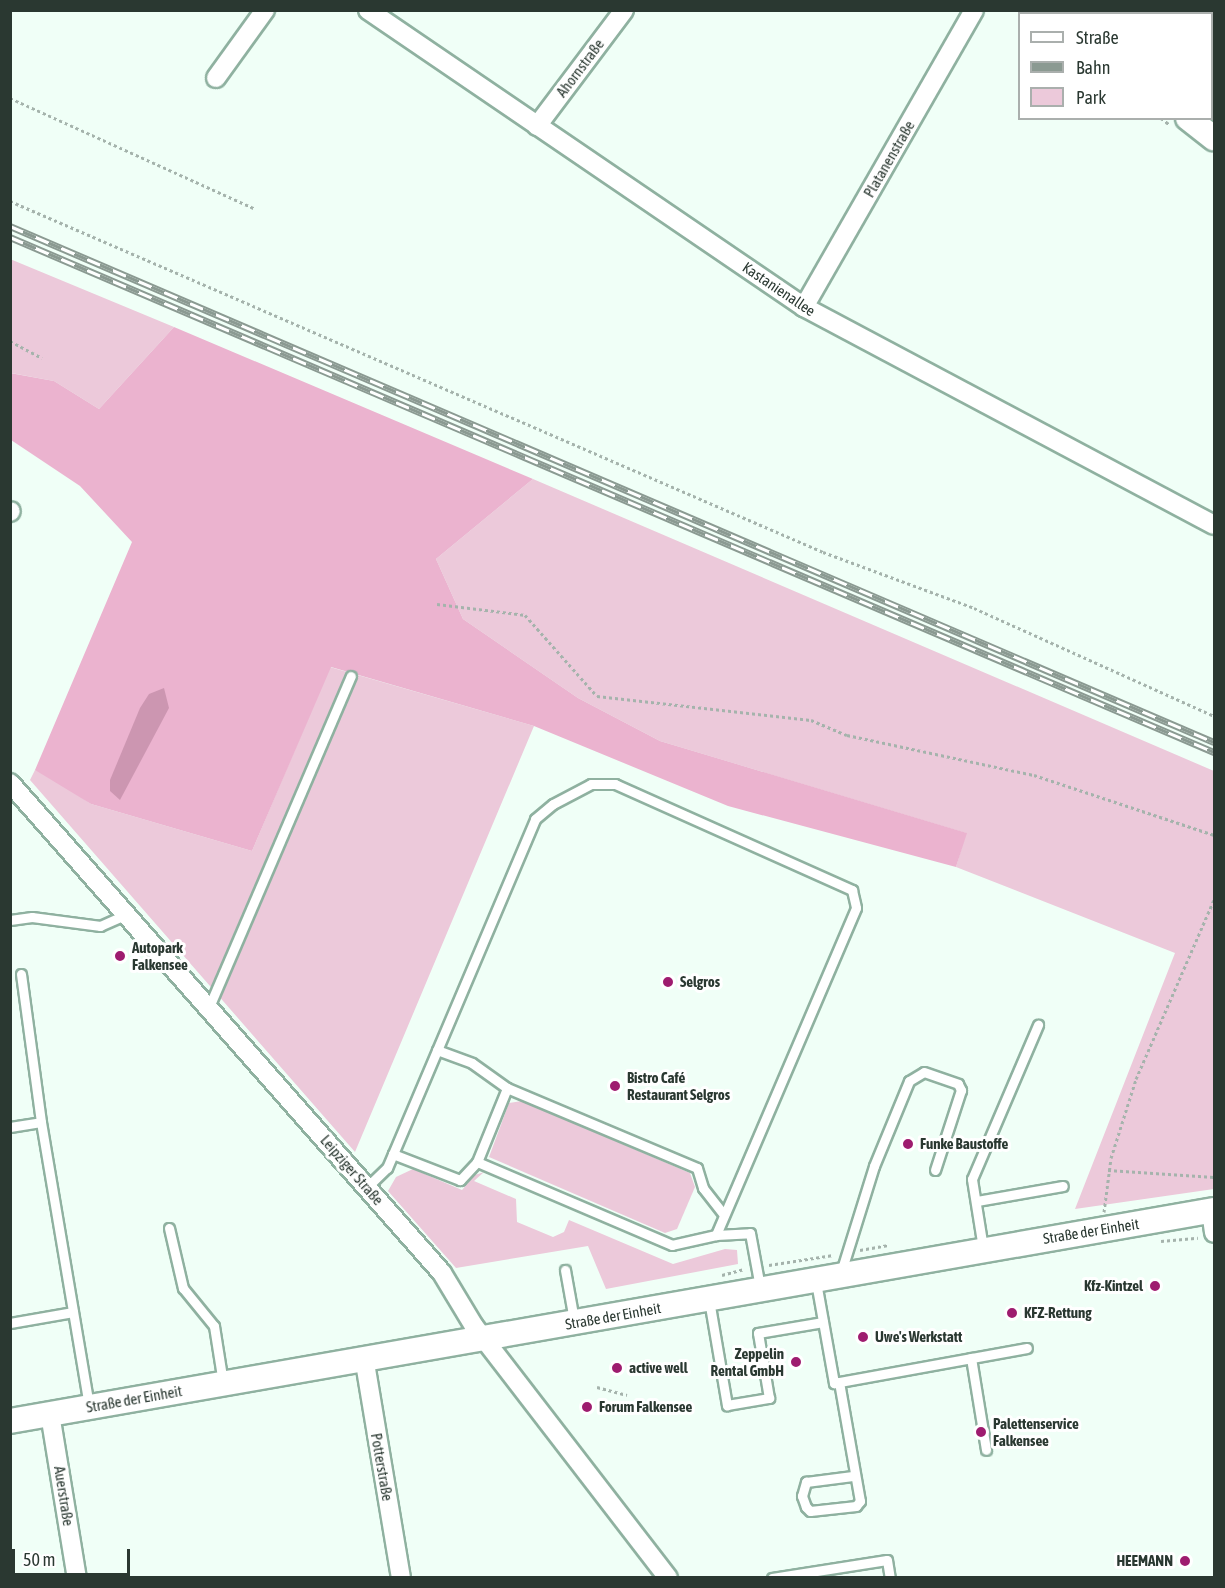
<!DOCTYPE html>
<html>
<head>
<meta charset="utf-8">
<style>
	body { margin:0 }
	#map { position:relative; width:1225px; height:1588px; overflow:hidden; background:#f0fff7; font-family:"Asap Condensed",sans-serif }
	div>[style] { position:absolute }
	.green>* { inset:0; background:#ecc9da }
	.forest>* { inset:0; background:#ebb3cf }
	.water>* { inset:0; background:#cc96b1 }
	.path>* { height:3px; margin-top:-1.5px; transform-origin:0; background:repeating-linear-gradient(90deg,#a5b3ac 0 3px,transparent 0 6px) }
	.roads { filter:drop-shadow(2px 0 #8fb1a0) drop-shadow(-2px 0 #8fb1a0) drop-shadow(0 2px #8fb1a0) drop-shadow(0 -2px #8fb1a0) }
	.lane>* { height:9px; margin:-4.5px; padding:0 4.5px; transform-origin:4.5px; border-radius:4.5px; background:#fff }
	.street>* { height:18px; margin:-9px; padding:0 9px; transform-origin:9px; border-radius:9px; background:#fff }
	.secondary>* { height:24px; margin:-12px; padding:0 12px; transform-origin:12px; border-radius:12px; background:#fff }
	.rail>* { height:7px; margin-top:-3.5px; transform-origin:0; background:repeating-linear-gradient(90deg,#fff 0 14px,#8b9a92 0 28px); box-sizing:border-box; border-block:2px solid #8b9a92 }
	.dots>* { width:16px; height:16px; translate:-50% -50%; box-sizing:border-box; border:3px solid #fff; border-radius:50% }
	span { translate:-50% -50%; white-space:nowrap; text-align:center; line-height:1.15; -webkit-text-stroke:6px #fff; paint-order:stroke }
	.street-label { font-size:15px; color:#2a3831 }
	.poi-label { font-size:15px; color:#2a3831; font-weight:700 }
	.left { translate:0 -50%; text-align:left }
	.right { translate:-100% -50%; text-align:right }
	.frame { position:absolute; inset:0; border:12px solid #2a3831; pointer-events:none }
	.legend { position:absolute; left:1018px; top:12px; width:195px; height:108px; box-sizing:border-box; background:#fff; border:2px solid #aaafad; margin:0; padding:8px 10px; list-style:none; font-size:18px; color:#2a3831 }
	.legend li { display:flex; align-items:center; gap:12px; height:30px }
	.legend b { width:30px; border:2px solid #aaafad }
	.scale { position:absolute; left:12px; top:1549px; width:118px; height:27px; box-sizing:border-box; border:3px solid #2a3831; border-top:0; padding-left:8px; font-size:18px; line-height:21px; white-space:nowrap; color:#2a3831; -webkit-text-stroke:4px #fff; paint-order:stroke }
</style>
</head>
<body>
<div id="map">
	<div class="green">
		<div style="clip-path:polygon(10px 259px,174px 327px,99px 409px,54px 381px,11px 373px)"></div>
		<div style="clip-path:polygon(533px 479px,1214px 771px,1214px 1189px,1075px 1209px,1175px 953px,956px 867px,966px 833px,660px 741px,578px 698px,463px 619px,436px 559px)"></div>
		<div style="clip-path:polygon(330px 667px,534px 726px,355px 1152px,30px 780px,35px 770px,44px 772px,91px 804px,252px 851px)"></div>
		<div style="clip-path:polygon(522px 1101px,690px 1173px,695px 1187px,677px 1229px,665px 1233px,489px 1157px,509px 1103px)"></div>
		<div style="clip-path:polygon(413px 1169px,462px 1190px,475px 1175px,484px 1172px,474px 1181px,516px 1199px,517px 1222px,553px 1237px,564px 1232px,569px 1220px,673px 1264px,725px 1249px,737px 1250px,738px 1264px,606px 1289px,588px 1246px,456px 1268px,388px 1191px,396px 1177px)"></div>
	</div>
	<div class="forest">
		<div style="clip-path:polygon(174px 327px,533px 479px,436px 559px,463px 619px,578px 698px,660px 741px,967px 833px,956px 867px,728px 806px,534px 726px,331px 667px,252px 851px,91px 804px,35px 770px,132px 542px,80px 486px,11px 440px,10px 373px,54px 381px,99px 409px)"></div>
	</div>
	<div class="water">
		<div style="clip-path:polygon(164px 688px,169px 708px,120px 800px,110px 791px,110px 780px,140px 708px,149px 694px)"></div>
	</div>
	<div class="path">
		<div style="left:1021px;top:10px;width:6px;rotate:45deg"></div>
		<div style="left:1082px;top:10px;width:6px;rotate:45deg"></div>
		<div style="left:10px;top:98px;width:268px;rotate:24.3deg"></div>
		<div style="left:1212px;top:108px;width:4px;rotate:56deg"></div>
		<div style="left:1161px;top:118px;width:11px;rotate:38deg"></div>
		<div style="left:10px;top:201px;width:886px;rotate:23.35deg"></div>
		<div style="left:823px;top:552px;width:161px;rotate:20.3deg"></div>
		<div style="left:974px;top:608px;width:263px;rotate:24.2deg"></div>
		<div style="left:10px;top:341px;width:36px;rotate:28deg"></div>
		<div style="left:437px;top:604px;width:89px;rotate:7.1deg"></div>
		<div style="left:525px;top:615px;width:108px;rotate:48.4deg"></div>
		<div style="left:597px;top:696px;width:215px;rotate:6.4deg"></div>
		<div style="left:811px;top:720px;width:39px;rotate:23deg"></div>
		<div style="left:847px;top:735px;width:191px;rotate:12.1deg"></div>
		<div style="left:1034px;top:775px;width:190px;rotate:18.4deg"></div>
		<div style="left:1108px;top:1170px;width:106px;rotate:3.8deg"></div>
		<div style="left:1104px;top:1212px;width:54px;rotate:-82.6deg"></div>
		<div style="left:1111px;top:1158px;width:83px;rotate:-72.4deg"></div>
		<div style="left:1136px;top:1079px;width:195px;rotate:-66.5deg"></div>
		<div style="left:1161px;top:1241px;width:37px;rotate:-5deg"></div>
		<div style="left:860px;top:1250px;width:29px;rotate:-10deg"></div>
		<div style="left:769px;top:1265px;width:65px;rotate:-8.9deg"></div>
		<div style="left:722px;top:1275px;width:23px;rotate:-15deg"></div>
		<div style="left:597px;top:1387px;width:31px;rotate:15deg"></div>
	</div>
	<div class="roads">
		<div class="lane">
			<div style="left:10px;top:920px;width:22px;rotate:-8deg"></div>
			<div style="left:32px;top:917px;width:69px;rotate:7.5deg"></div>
			<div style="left:100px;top:926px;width:30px;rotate:-24deg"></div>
			<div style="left:21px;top:974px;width:149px;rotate:82.3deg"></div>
			<div style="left:209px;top:1007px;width:360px;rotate:-66.8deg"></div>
			<div style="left:437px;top:1050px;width:37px;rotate:20deg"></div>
			<div style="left:472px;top:1063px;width:43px;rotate:35.5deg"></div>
			<div style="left:507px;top:1088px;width:206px;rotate:22.8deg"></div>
			<div style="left:697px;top:1168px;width:21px;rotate:73deg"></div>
			<div style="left:703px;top:1188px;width:34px;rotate:52deg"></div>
			<div style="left:10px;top:1127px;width:31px;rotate:-9deg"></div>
			<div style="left:41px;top:1122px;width:288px;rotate:80.4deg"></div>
			<div style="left:477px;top:1162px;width:80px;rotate:-67.9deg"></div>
			<div style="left:367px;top:1187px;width:28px;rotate:-44deg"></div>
			<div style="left:387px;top:1168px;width:15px;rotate:-67deg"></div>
			<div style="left:393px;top:1154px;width:364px;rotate:-67deg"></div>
			<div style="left:535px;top:819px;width:23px;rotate:-40deg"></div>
			<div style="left:553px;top:804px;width:43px;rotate:-27.8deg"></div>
			<div style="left:591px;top:784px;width:24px"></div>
			<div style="left:615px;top:784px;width:260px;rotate:24.1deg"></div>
			<div style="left:852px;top:890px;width:18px;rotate:77deg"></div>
			<div style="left:856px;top:908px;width:356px;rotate:113.2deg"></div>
			<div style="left:716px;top:1235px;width:45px;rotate:167.2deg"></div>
			<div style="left:672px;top:1245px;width:212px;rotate:-156.9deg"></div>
			<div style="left:477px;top:1162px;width:25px;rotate:133deg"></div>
			<div style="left:460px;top:1180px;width:72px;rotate:-158.8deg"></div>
			<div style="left:977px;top:1201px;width:87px;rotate:-9.9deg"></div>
			<div style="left:169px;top:1228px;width:62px;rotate:76.9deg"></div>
			<div style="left:183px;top:1288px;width:49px;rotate:50.8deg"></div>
			<div style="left:214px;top:1326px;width:58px;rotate:81deg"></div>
			<div style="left:716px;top:1235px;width:34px;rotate:-3deg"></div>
			<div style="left:750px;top:1233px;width:55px;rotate:79.5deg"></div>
			<div style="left:983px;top:1248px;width:70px;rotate:-99.1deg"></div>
			<div style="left:972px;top:1179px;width:168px;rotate:-66.8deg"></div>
			<div style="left:565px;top:1270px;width:51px;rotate:79.8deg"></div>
			<div style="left:841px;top:1272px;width:111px;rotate:-72.7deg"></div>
			<div style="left:874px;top:1166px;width:92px;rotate:-67.6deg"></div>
			<div style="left:909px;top:1081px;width:17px;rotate:-31deg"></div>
			<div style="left:924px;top:1072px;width:36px;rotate:19deg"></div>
			<div style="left:958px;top:1084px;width:7px;rotate:63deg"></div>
			<div style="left:961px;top:1090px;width:84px;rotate:108deg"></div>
			<div style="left:816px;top:1282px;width:103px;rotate:79.9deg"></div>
			<div style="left:834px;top:1383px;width:196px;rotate:-10.3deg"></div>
			<div style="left:709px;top:1300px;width:107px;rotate:80.3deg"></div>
			<div style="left:727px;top:1405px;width:43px;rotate:-9.5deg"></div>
			<div style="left:769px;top:1398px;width:66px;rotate:-99.6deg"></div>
			<div style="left:758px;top:1333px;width:66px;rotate:-9.6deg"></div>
			<div style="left:10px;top:1323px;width:64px;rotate:-9.9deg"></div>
			<div style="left:971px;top:1358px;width:93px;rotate:80.7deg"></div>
			<div style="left:839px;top:1382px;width:121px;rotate:80deg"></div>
			<div style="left:860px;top:1501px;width:6px;rotate:129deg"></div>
			<div style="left:856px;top:1506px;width:46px;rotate:173.8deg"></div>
			<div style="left:810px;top:1511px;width:6px;rotate:-135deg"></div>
			<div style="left:806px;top:1507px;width:12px;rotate:-110deg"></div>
			<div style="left:802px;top:1496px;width:15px;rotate:-74deg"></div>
			<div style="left:806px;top:1482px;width:47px;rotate:-7.3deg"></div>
			<div style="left:772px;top:1578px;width:116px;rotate:-8.9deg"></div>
			<div style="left:887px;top:1560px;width:18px;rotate:81deg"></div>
		</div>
		<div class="street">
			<div style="left:368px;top:10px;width:528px;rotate:34.26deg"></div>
			<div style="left:804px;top:307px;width:464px;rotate:28deg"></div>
			<div style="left:1212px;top:40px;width:5px;rotate:-68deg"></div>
			<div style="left:216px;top:78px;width:84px;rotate:-54.2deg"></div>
			<div style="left:537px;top:126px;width:145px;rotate:-53.1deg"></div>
			<div style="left:804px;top:307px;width:342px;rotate:-60.2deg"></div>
			<div style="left:10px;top:512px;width:1px;rotate:-45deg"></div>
			<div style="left:10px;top:783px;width:653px;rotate:48.6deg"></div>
			<div style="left:442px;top:1273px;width:62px;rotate:58.9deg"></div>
			<div style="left:474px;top:1326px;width:318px;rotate:52.4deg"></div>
			<div style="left:1211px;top:1211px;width:22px;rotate:82deg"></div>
			<div style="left:364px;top:1357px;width:224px;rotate:80.5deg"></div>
			<div style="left:50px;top:1414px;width:166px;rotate:80.7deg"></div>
		</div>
		<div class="secondary">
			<div style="left:1046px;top:10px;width:6px;rotate:45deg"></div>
			<div style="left:1188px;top:118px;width:33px;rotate:38deg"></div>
			<div style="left:10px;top:1421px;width:1222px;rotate:-9.94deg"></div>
		</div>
	</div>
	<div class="rail">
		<div style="left:10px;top:226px;width:1310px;rotate:23.2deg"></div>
		<div style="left:10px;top:237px;width:1310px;rotate:23.16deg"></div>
	</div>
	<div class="dots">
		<div style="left:120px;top:956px;background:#9e1c6f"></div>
		<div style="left:668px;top:982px;background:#9e1c6f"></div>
		<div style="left:615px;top:1086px;background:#9e1c6f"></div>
		<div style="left:908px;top:1144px;background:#9e1c6f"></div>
		<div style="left:1155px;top:1286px;background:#9e1c6f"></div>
		<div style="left:1012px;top:1313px;background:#9e1c6f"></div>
		<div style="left:863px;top:1337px;background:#9e1c6f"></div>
		<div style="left:796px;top:1362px;background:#9e1c6f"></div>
		<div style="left:617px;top:1368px;background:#9e1c6f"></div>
		<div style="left:587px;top:1407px;background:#9e1c6f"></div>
		<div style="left:981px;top:1432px;background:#9e1c6f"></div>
		<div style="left:1185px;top:1561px;background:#9e1c6f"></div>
	</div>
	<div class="street-label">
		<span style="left:580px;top:68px;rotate:-53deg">Ahornstraße</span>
		<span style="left:889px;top:159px;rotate:-60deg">Platanenstraße</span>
		<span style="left:779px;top:289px;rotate:34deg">Kastanienallee</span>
		<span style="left:352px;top:1170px;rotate:49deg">Leipziger Straße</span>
		<span style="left:1091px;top:1231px;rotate:-9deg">Straße der Einheit</span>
		<span style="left:613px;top:1316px;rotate:-10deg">Straße der Einheit</span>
		<span style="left:134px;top:1399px;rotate:-10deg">Straße der Einheit</span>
		<span style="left:382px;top:1467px;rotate:80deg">Potterstraße</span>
		<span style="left:64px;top:1496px;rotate:81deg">Auerstraße</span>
	</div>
	<div class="poi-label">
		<span class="left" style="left:132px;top:956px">Autopark<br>Falkensee</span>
		<span class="left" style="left:680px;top:982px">Selgros</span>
		<span class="left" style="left:627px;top:1086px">Bistro Café<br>Restaurant Selgros</span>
		<span class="left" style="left:920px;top:1144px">Funke Baustoffe</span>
		<span class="right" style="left:1143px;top:1286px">Kfz-Kintzel</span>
		<span class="left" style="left:1024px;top:1313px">KFZ-Rettung</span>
		<span class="left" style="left:875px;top:1337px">Uwe's Werkstatt</span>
		<span class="right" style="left:784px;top:1362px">Zeppelin<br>Rental GmbH</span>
		<span class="left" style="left:629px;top:1368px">active well</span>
		<span class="left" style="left:599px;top:1407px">Forum Falkensee</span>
		<span class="left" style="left:993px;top:1432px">Palettenservice<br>Falkensee</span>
		<span class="right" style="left:1173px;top:1561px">HEEMANN</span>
	</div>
	<div class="frame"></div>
	<ul class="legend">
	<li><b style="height:8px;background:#fff"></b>Straße</li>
	<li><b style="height:8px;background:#8b9a92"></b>Bahn</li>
	<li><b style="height:16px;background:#ecc9da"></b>Park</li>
	</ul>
	<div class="scale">50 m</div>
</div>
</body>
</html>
